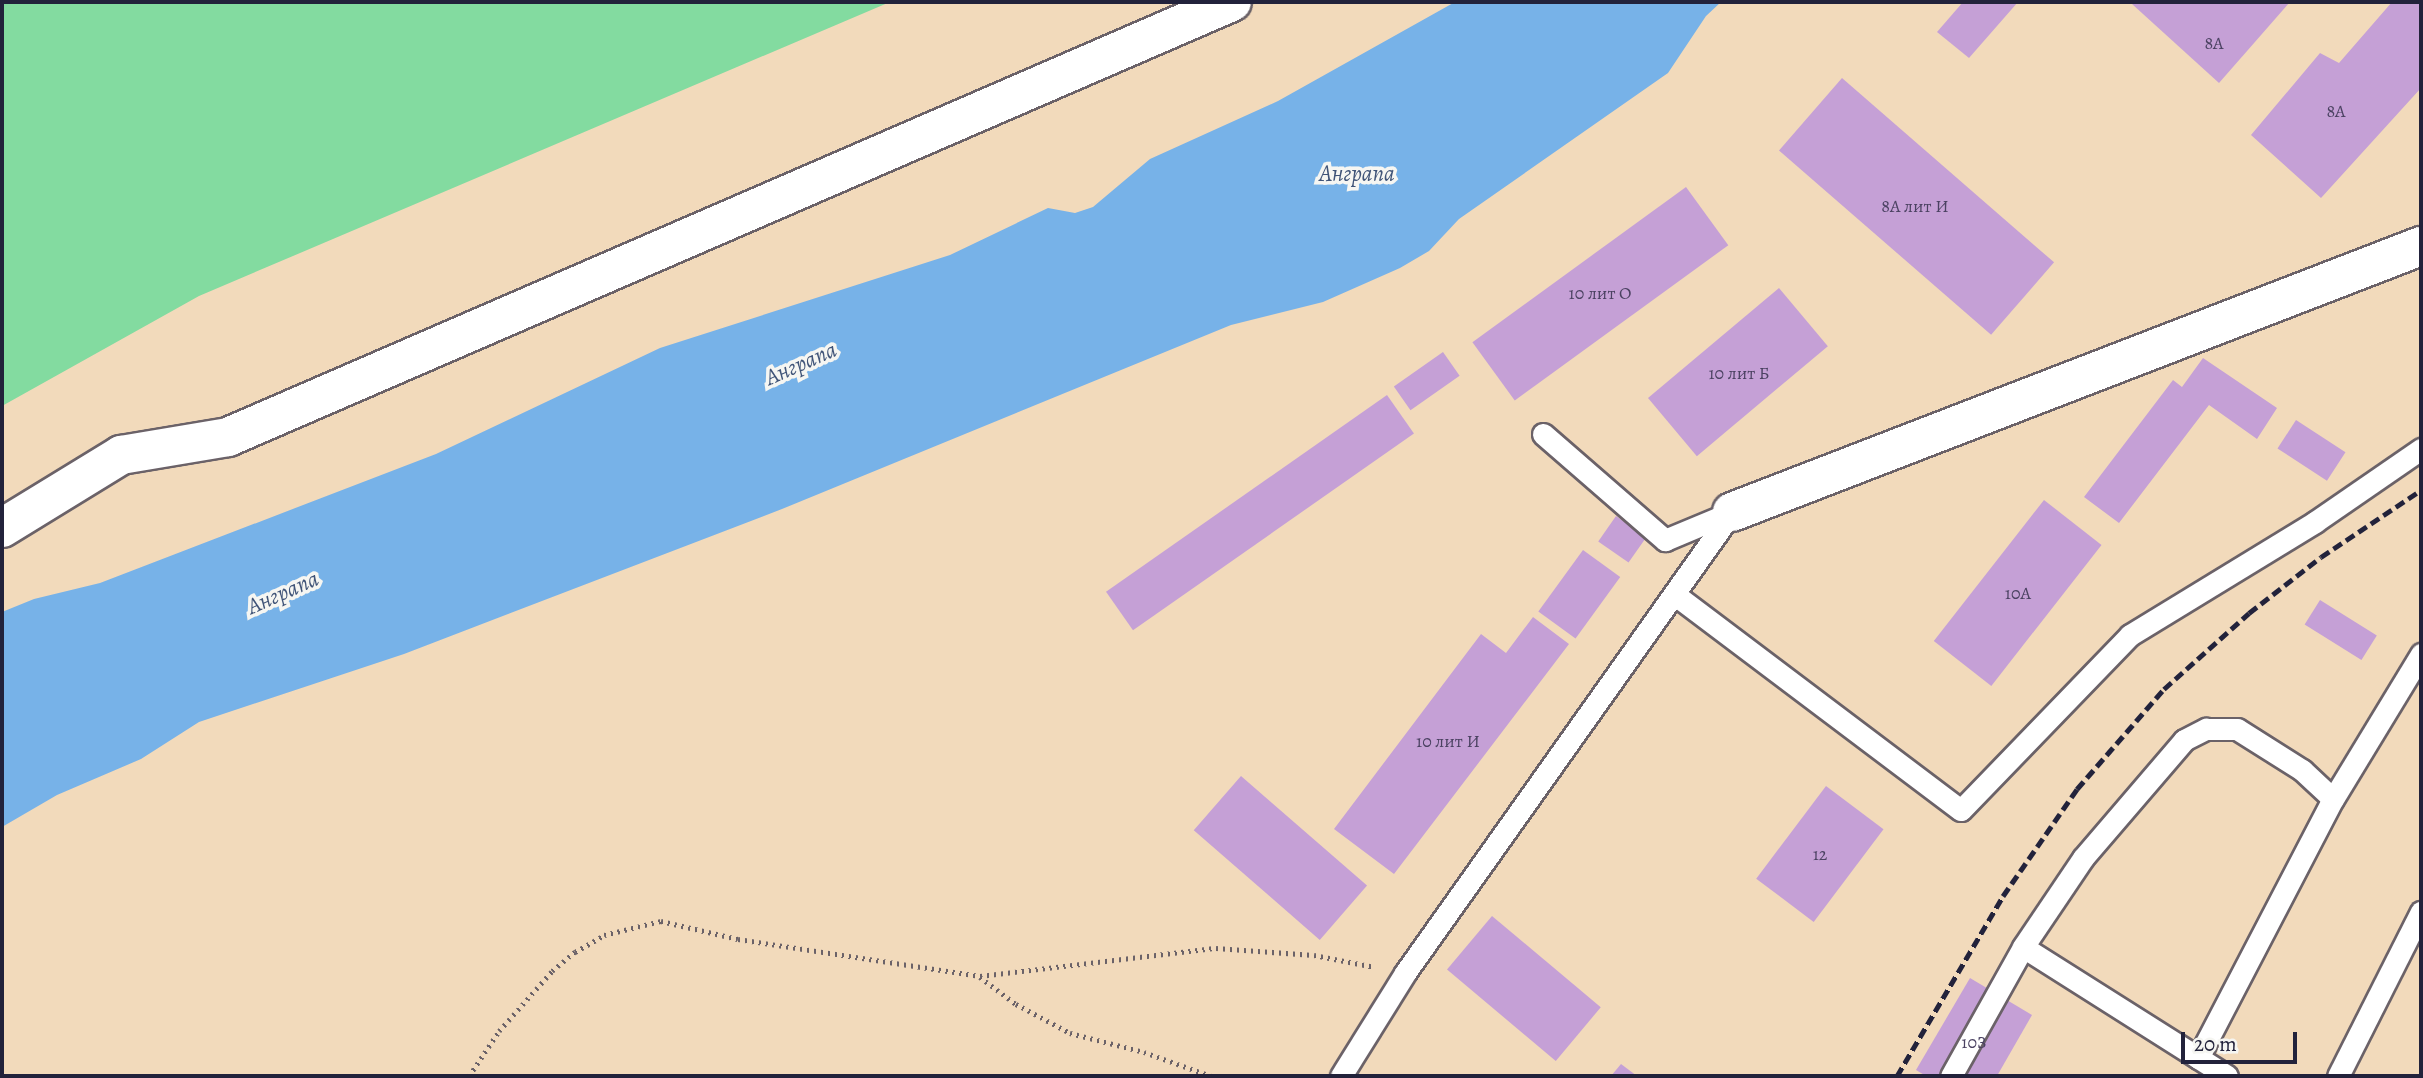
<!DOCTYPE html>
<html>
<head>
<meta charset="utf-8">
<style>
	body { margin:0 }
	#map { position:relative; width:2423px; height:1078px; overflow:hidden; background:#f2dabb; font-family:Alegreya,serif }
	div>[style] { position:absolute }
	.green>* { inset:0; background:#83dba0 }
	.water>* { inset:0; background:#77b2e8 }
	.building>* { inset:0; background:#c5a0d6; transform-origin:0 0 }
	.path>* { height:4.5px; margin-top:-2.25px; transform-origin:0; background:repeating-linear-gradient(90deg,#6b6268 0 2px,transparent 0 7px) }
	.roads { filter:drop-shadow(2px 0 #6b6268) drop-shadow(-2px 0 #6b6268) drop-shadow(0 2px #6b6268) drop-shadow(0 -2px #6b6268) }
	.lane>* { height:21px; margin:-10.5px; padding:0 10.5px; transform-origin:10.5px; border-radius:10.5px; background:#fff }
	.street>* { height:38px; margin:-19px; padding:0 19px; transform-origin:19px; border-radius:19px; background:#fff }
	.rail>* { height:5px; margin-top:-2.5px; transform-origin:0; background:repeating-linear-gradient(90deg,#22223b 0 10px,transparent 0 15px) }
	span { translate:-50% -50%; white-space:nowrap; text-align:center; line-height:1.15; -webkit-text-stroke:7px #f6f6f2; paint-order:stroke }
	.number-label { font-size:18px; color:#4b4262 }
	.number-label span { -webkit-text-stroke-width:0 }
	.water-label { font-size:23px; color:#405478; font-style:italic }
	.frame { position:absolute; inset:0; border:4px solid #22223b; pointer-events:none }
	.scale { position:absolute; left:2181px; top:1032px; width:116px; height:32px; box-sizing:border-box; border:4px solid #22223b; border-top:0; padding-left:9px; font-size:21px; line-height:24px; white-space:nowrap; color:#22223b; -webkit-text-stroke:5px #f6f6f2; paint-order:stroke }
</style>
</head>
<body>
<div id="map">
	<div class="green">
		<div style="clip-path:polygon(2px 2px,890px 2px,199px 296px,2px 406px)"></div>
	</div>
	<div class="water">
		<div style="clip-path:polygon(1455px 2px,1721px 2px,1706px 16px,1668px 73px,1459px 219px,1429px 251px,1400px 268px,1323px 302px,1231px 325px,782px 509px,404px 654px,199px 722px,141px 759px,57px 795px,2px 827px,2px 612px,34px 599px,100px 583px,436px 454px,660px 348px,950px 255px,1048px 208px,1075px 213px,1093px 207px,1150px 159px,1278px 101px)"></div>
	</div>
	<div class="building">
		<div style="clip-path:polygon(1963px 2px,2018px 2px,1969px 58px,1937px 32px)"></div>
		<div style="clip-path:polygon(2134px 2px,2290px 2px,2219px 83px,2132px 4px)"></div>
		<div style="clip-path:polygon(2392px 2px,2421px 2px,2421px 88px,2321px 198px,2251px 135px,2320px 53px,2339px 63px)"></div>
		<div style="left:1842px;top:78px;width:281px;height:96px;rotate:41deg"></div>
		<div style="left:1686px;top:187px;width:72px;height:264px;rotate:54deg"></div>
		<div style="left:1779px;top:288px;width:76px;height:171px;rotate:50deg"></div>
		<div style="left:1443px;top:352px;width:29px;height:60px;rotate:55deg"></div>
		<div style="clip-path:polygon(2203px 358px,2277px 408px,2257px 439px,2209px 405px,2119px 523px,2084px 497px,2173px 380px,2182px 387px)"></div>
		<div style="left:1387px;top:395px;width:47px;height:343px;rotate:55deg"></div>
		<div style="left:2296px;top:420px;width:59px;height:34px;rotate:33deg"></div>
		<div style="left:2044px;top:500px;width:73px;height:179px;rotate:38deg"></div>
		<div style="left:1616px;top:516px;width:37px;height:31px;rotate:35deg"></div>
		<div style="left:1583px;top:550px;width:46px;height:76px;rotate:36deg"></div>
		<div style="left:2320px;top:600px;width:67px;height:29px;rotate:32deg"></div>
		<div style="clip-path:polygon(1533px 617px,1569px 644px,1394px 874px,1334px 829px,1481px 634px,1506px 653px)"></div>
		<div style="left:1241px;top:776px;width:167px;height:72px;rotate:41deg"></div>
		<div style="left:1826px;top:786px;width:72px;height:116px;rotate:37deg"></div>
		<div style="left:1492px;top:916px;width:142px;height:70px;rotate:40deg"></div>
		<div style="clip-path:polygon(1970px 978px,2032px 1015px,1997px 1076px,1926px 1076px,1916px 1070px)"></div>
		<div style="clip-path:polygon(1621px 1064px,1637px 1076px,1611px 1076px)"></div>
	</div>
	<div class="path">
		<div style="left:980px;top:977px;width:45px;rotate:36.9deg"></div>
		<div style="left:1016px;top:1004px;width:61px;rotate:28.2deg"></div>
		<div style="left:1070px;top:1033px;width:76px;rotate:14.4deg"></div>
		<div style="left:1144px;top:1052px;width:71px;rotate:19.7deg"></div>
		<div style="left:469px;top:1076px;width:54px;rotate:-56.3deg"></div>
		<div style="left:499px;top:1031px;width:80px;rotate:-48.5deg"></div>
		<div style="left:552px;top:971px;width:30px;rotate:-40deg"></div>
		<div style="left:575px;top:952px;width:34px;rotate:-30deg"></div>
		<div style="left:604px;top:935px;width:59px;rotate:-13.8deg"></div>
		<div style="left:661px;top:921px;width:79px;rotate:13.2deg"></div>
		<div style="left:738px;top:939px;width:245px;rotate:8.7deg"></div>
		<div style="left:980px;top:976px;width:238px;rotate:-6.8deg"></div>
		<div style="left:1216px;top:948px;width:98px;rotate:4.1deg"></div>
		<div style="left:1314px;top:955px;width:62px;rotate:11.1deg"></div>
	</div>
	<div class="roads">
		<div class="lane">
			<div style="left:1543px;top:434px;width:162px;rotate:41deg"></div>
			<div style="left:1665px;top:540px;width:73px;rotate:-22.7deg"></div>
			<div style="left:1674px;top:594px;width:359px;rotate:37deg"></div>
			<div style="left:1961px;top:810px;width:243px;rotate:-46deg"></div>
			<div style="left:2130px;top:635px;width:217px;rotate:-31.4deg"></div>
			<div style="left:2315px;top:522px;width:129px;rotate:-34.6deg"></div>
			<div style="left:2198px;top:1058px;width:292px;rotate:-62.5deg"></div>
			<div style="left:2333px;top:799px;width:170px;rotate:-58.7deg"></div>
			<div style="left:1341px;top:1076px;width:121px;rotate:-58.1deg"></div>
			<div style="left:1405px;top:973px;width:565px;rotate:-54.65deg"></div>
			<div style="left:1951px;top:1076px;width:148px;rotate:-60.8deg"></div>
			<div style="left:2227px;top:1076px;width:241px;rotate:-147.7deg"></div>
			<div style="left:2023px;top:947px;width:107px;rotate:-56deg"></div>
			<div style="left:2083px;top:858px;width:155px;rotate:-49.4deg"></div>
			<div style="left:2184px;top:740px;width:25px;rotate:-27deg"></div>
			<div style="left:2206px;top:729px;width:31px"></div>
			<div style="left:2237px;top:729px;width:77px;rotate:32.2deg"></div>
			<div style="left:2302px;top:770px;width:42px;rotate:43.1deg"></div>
			<div style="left:2338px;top:1076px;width:184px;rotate:-63.2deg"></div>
		</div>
		<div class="street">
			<div style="left:1732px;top:512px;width:739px;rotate:-21.11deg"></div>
			<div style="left:2px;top:528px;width:140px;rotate:-31.5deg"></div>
			<div style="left:121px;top:455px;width:109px;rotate:-9.5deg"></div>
			<div style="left:228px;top:437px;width:1094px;rotate:-23.43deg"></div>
		</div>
	</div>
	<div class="rail">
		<div style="left:1897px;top:1076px;width:209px;rotate:-59.5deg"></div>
		<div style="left:2003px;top:896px;width:130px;rotate:-55.3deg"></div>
		<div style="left:2077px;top:789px;width:133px;rotate:-49deg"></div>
		<div style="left:2164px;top:689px;width:114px;rotate:-41.8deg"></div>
		<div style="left:2249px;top:613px;width:91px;rotate:-37.9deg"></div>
		<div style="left:2321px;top:557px;width:120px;rotate:-33.8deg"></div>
	</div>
	<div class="number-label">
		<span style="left:2214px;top:43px">8А</span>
		<span style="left:2336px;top:111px">8А</span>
		<span style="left:1915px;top:206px">8А лит И</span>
		<span style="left:1600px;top:293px">10 лит О</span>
		<span style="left:1739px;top:373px">10 лит Б</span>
		<span style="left:2018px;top:593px">10А</span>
		<span style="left:1448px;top:741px">10 лит И</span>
		<span style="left:1820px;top:854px">12</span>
		<span style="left:1974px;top:1042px">10З</span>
	</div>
	<div class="water-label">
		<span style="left:1357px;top:174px">Анграпа</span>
		<span style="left:801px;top:364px;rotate:-24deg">Анграпа</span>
		<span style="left:283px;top:593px;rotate:-24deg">Анграпа</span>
	</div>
	<div class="frame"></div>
	<div class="scale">20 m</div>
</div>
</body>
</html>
